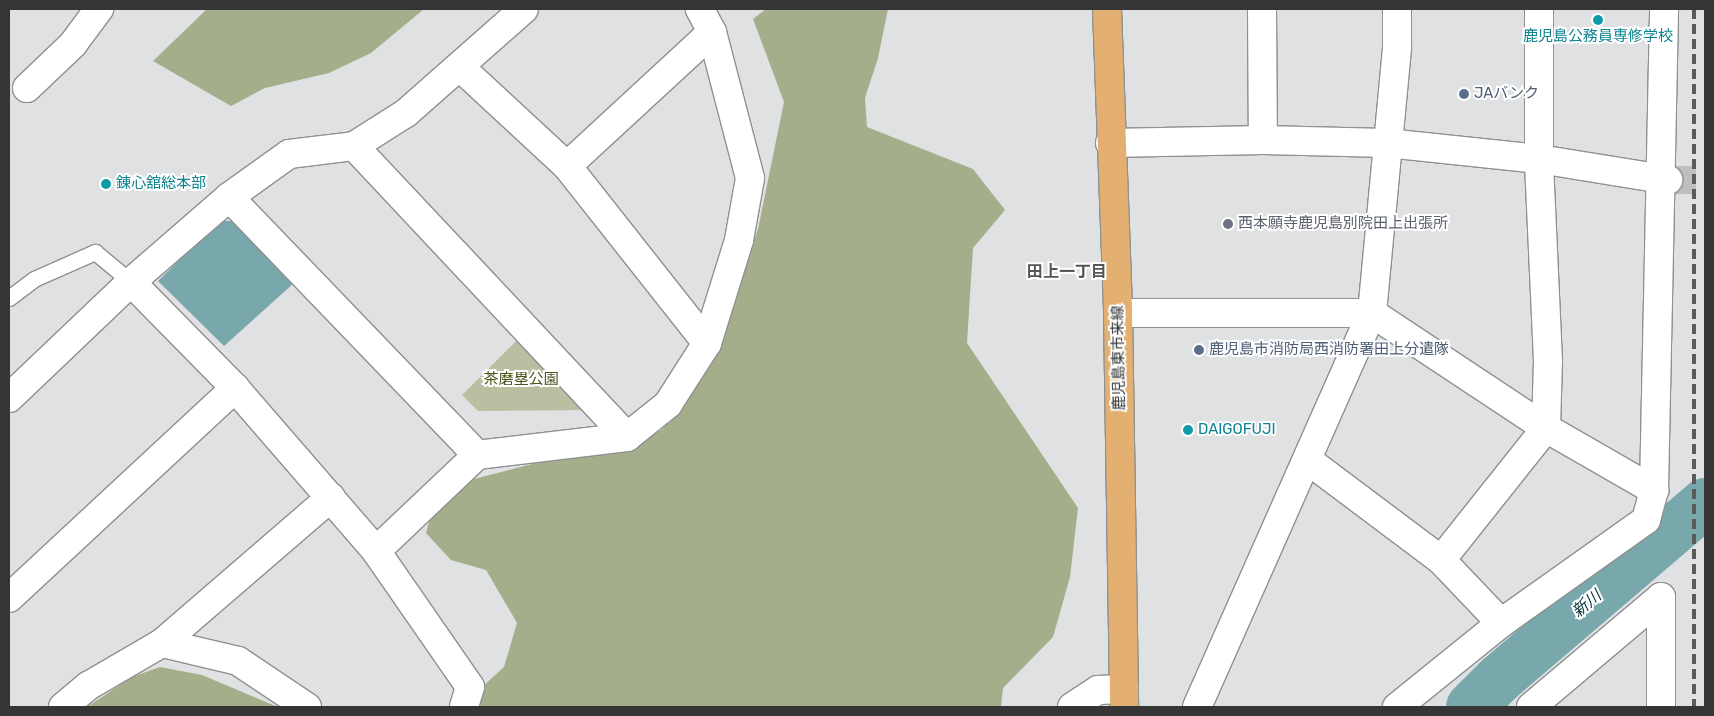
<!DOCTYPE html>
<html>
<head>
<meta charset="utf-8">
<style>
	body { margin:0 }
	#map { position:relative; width:1714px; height:716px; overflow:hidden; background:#e0e1e3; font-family:Rubik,"Noto Sans JP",sans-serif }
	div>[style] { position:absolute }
	.green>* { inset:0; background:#b8c0a1 }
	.forest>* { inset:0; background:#a5ae8a }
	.water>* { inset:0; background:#78a7ac }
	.river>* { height:50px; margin:-25px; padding:0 25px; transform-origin:25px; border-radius:25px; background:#78a7ac }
	.street-tunnel>* { height:28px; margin-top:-14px; transform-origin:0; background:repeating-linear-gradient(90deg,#bebfc0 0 28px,transparent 0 42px) }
	.roads { filter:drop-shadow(1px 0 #8f9091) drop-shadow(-1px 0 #8f9091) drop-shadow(0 1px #8f9091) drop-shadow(0 -1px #8f9091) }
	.lane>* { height:15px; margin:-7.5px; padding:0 7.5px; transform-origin:7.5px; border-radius:7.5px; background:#fff }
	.street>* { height:28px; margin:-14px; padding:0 14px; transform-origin:14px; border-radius:14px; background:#fff }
	.primary>* { height:28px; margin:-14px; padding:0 14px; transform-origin:14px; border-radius:14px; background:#e3b071 }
	.rail>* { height:4px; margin-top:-2px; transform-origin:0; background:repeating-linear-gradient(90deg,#5a5a5b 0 10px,transparent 0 15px) }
	.dots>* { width:14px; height:14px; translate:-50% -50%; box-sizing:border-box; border:2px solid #fff; border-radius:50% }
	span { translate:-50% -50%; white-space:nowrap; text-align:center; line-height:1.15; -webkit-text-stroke:4px #fff; paint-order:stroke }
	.culture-label { font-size:15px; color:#0d838f }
	.left { translate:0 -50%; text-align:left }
	.service-label { font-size:15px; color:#4e5e75 }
	.worship-label { font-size:15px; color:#5b616d }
	.street-label { font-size:15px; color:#353536 }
	.park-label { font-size:15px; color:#49541b }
	.neighbourhood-label { font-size:16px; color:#555657; font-weight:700 }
	.water-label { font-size:16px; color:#06353a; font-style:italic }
	.frame { position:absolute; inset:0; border:10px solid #353536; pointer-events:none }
</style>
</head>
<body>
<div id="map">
	<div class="green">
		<div style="clip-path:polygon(521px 336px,593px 410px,478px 411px,462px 395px)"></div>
	</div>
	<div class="forest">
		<div style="clip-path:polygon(207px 9px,424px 9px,371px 53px,329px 73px,265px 88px,231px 106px,153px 61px)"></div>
		<div style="clip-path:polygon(766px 9px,888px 9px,878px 58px,865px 98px,867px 127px,973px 169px,1005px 210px,973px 248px,967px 343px,1078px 508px,1070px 577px,1053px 637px,1003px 688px,1001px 707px,460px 707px,504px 667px,517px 623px,486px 570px,451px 560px,426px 533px,432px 511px,470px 480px,660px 431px,681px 412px,721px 335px,758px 229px,784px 102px,753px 19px)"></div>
		<div style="clip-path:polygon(160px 667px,202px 675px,278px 707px,87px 707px,132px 677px)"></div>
	</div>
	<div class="water">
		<div style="clip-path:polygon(219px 221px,233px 221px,295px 282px,224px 346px,158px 281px)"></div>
	</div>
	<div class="river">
		<div style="left:1471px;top:707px;width:40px;rotate:-45deg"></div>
		<div style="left:1499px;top:679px;width:271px;rotate:-40.5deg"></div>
	</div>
	<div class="street-tunnel">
		<div style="left:1668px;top:180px;width:37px"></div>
	</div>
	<div class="roads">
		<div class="lane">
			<div style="left:9px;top:298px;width:31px;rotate:-37deg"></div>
			<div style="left:34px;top:279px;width:67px;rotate:-23.9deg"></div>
			<div style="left:95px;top:252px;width:47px;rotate:39.8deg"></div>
		</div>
		<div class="street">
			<div style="left:1262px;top:9px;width:131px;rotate:89.6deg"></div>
			<div style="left:460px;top:67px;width:146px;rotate:42.8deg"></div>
			<div style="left:567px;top:166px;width:226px;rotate:51.7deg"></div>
			<div style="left:27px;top:88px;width:64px;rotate:-43.7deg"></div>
			<div style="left:73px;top:44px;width:44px;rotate:-53.4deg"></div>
			<div style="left:1110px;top:143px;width:153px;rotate:-1.1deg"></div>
			<div style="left:1263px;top:140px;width:124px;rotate:1.4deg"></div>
			<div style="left:1387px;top:143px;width:153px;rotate:6deg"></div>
			<div style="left:1539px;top:159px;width:131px;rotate:9.2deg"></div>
			<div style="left:354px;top:146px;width:399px;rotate:46.8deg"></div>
			<div style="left:567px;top:166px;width:197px;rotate:-42.7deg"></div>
			<div style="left:229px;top:197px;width:358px;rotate:46.1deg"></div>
			<div style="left:131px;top:282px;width:148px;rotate:45.5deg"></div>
			<div style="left:235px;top:388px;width:216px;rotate:49.1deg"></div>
			<div style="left:376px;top:551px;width:165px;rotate:55.3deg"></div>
			<div style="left:470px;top:687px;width:21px;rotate:107deg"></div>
			<div style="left:1118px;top:313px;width:254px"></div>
			<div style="left:1372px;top:313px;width:209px;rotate:33.5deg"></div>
			<div style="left:1546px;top:428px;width:125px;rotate:29.9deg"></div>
			<div style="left:9px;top:398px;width:168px;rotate:-43.6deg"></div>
			<div style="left:131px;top:282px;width:130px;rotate:-40.9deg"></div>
			<div style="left:229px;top:197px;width:74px;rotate:-35.6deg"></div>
			<div style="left:289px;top:154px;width:65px;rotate:-7deg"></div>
			<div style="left:354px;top:146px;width:62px;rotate:-32.4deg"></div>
			<div style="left:406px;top:113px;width:157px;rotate:-41.4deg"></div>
			<div style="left:1309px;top:461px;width:165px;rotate:36.9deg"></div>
			<div style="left:1441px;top:560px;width:87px;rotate:46.4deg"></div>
			<div style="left:376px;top:551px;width:139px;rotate:-43.5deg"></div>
			<div style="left:477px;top:455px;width:151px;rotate:-6.8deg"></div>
			<div style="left:627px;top:437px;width:53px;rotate:-38.8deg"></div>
			<div style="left:668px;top:404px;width:72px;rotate:-57.4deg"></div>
			<div style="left:707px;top:343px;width:108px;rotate:-72.7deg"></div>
			<div style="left:739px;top:240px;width:63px;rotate:-79.9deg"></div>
			<div style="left:750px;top:178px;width:151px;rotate:-104.6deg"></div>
			<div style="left:712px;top:32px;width:26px;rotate:-118deg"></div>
			<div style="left:1441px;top:560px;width:169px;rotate:-51.5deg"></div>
			<div style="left:1546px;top:428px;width:67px;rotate:-88.3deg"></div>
			<div style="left:1548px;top:361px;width:202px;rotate:-92.6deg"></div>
			<div style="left:1539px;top:159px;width:150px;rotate:-90deg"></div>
			<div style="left:9px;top:598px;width:309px;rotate:-42.9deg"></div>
			<div style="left:162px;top:643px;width:223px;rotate:-40.8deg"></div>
			<div style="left:63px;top:707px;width:33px;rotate:-40deg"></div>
			<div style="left:88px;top:686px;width:86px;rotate:-30.2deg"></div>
			<div style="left:162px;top:643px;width:78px;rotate:13.3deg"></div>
			<div style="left:238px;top:661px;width:83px;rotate:33.7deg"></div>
			<div style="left:1072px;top:707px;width:31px;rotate:-33deg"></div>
			<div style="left:1098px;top:690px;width:26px;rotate:-2deg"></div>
			<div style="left:1197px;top:707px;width:431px;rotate:-66.1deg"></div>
			<div style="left:1372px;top:313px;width:267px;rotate:-84.6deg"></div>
			<div style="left:1397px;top:47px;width:38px;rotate:-90deg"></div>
			<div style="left:1397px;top:707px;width:134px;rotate:-38.9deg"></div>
			<div style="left:1501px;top:623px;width:178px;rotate:-35.4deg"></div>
			<div style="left:1646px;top:520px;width:31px;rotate:-75deg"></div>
			<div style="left:1654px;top:490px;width:481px;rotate:-88.8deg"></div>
			<div style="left:1531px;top:707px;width:170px;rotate:-40.2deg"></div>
			<div style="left:1661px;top:597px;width:110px;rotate:90deg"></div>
		</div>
		<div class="primary">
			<div style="left:1107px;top:9px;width:304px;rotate:87.9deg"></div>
			<div style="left:1118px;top:313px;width:394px;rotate:89.1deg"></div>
		</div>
	</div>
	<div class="rail">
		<div style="left:1694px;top:9px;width:698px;rotate:90deg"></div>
	</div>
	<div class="dots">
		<div style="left:1598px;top:20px;background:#0f9aa8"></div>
		<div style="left:1464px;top:94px;background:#5c6f8a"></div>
		<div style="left:106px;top:184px;background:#0f9aa8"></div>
		<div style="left:1228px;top:224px;background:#6b7280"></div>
		<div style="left:1199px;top:350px;background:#5c6f8a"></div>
		<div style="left:1188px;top:430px;background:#0f9aa8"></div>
	</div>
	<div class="culture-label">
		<span style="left:1598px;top:37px">鹿児島公務員専修学校</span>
		<span class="left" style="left:116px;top:184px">錬心舘総本部</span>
		<span class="left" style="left:1198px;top:430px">DAIGOFUJI</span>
	</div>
	<div class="service-label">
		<span class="left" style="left:1474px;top:94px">JAバンク</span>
		<span class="left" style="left:1209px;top:350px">鹿児島市消防局西消防署田上分遣隊</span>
	</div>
	<div class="worship-label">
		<span class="left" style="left:1238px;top:224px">西本願寺鹿児島別院田上出張所</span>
	</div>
	<div class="street-label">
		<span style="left:1119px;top:358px;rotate:-91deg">鹿児島東市来線</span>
	</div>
	<div class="park-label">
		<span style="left:521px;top:380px">茶磨塁公園</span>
	</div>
	<div class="neighbourhood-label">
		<span style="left:1067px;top:272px">田上一丁目</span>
	</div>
	<div class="water-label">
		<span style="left:1587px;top:604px;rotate:-40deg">新川</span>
	</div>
	<div class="frame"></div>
</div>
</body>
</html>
